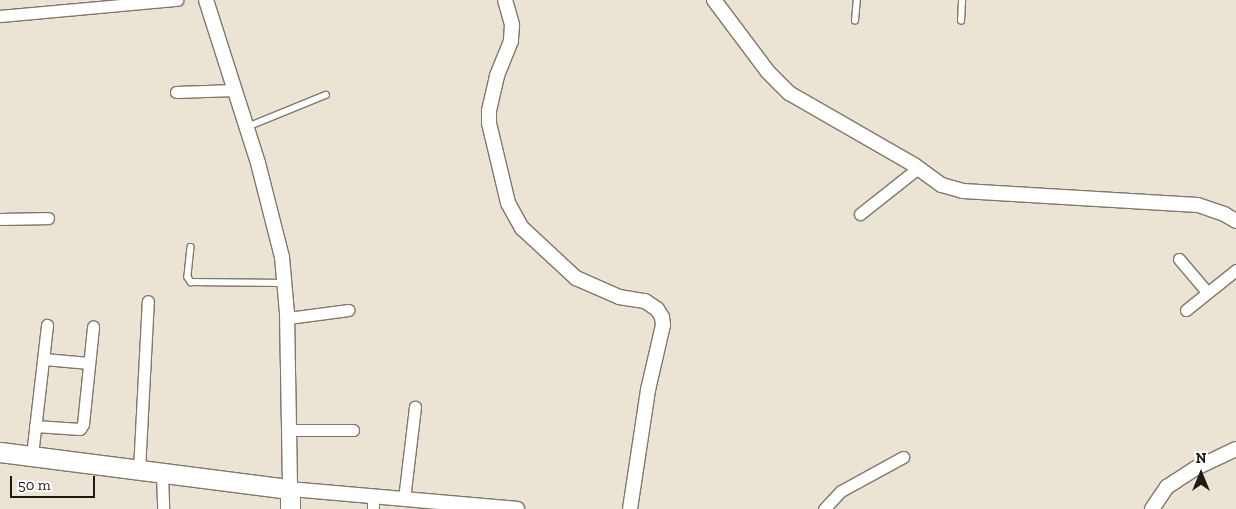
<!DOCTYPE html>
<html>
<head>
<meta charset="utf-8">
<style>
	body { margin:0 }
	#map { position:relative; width:1236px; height:509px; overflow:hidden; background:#ebe4d4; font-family:"Zilla Slab",serif }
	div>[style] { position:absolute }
	.roads { filter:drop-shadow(1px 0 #7f786a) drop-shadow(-1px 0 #7f786a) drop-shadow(0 1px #7f786a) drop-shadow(0 -1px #7f786a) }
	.service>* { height:5.5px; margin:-2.75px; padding:0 2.75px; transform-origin:2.75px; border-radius:2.75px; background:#fff }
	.minor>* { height:11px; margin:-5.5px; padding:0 5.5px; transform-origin:5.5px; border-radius:5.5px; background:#fff }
	.tertiary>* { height:14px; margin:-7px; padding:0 7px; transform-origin:7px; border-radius:7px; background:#fff }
	.trunk>* { height:19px; margin:-9.5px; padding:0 9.5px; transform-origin:9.5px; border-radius:9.5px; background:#fff }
	span { translate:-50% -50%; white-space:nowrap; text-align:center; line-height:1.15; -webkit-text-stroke:4px #fff; paint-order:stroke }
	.north { position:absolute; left:1176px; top:449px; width:50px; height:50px; -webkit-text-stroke:4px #fff; paint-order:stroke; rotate:0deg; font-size:14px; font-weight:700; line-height:20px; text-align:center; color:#1d1a15 }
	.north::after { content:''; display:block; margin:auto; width:18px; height:22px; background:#1d1a15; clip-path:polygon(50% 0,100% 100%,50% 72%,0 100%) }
	.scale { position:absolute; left:10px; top:476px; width:85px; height:22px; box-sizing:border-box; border:2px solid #1d1a15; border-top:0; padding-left:6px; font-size:15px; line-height:18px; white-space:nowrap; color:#1d1a15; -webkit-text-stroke:4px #fff; paint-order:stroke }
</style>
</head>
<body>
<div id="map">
	<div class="roads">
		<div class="service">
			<div style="left:855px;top:21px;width:21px;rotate:-85deg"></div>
			<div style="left:961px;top:21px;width:21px;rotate:-87deg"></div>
			<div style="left:247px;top:127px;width:85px;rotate:-22.1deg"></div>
			<div style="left:191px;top:247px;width:30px;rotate:96deg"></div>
			<div style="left:188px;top:277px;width:6px;rotate:59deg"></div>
			<div style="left:191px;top:282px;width:94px;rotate:0.6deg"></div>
		</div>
		<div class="minor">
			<div style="left:0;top:16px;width:178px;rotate:-5.2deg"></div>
			<div style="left:176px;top:92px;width:59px;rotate:-1.9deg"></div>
			<div style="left:860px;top:214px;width:74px;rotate:-38.4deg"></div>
			<div style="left:0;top:219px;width:48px;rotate:-1.2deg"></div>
			<div style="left:1179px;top:259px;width:43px;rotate:49.7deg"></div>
			<div style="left:1186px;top:310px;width:64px;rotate:-38.7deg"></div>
			<div style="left:288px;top:318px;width:61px;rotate:-7.6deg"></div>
			<div style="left:44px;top:359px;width:45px;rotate:5.1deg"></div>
			<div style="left:35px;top:426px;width:45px;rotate:3.8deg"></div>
			<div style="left:80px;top:429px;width:6px;rotate:-59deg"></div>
			<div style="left:83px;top:424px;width:98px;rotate:-84.1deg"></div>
			<div style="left:289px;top:430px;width:64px"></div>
			<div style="left:32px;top:455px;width:131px;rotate:-83.4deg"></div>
			<div style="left:139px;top:470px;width:169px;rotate:-87deg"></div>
			<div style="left:162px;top:474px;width:35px;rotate:88deg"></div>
			<div style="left:373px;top:496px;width:13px;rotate:90deg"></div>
			<div style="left:404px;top:499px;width:93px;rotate:-83.2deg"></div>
			<div style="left:824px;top:509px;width:25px;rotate:-47deg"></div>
			<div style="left:841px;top:491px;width:71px;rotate:-28.7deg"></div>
		</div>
		<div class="tertiary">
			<div style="left:206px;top:0;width:171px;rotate:72.3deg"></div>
			<div style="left:258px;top:163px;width:97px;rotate:75.7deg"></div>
			<div style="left:282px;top:257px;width:56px;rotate:84.9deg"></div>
			<div style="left:287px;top:313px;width:176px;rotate:89deg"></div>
			<div style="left:290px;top:489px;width:228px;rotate:5deg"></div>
			<div style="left:505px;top:0;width:26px;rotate:74deg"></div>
			<div style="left:512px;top:25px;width:16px;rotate:94deg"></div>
			<div style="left:511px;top:41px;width:38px;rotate:112deg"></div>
			<div style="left:497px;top:76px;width:35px;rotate:103deg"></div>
			<div style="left:489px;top:110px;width:13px;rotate:90deg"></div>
			<div style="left:489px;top:123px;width:82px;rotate:76.6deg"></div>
			<div style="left:508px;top:203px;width:29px;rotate:61deg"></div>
			<div style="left:522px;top:228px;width:74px;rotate:42.8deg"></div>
			<div style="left:576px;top:278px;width:47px;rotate:23.8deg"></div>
			<div style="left:619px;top:297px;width:26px;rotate:9deg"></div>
			<div style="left:645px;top:301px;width:14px;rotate:34deg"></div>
			<div style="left:657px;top:309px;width:9px;rotate:58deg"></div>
			<div style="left:662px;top:317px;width:8px;rotate:83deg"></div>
			<div style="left:663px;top:325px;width:67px;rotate:103deg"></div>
			<div style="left:648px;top:390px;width:120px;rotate:98.6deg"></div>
			<div style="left:714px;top:0;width:90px;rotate:53.1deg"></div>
			<div style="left:768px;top:72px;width:30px;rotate:45deg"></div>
			<div style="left:789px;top:93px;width:144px;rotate:29.9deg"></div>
			<div style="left:914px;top:165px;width:34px;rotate:36deg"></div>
			<div style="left:942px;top:185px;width:22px;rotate:16deg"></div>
			<div style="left:963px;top:191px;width:235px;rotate:3.4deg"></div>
			<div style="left:1198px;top:205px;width:28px;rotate:19deg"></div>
			<div style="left:1224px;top:214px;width:14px;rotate:30deg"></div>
			<div style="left:1152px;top:509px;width:27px;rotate:-56deg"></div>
			<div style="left:1167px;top:487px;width:11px;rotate:-34deg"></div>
			<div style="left:1176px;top:481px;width:24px;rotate:-33deg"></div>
			<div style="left:1196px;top:468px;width:44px;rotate:-25.4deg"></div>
		</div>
		<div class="trunk">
			<div style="left:0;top:452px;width:292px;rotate:7.3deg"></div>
			<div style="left:290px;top:489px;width:20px;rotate:90deg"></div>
		</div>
	</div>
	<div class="north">N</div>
	<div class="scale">50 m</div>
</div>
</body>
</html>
